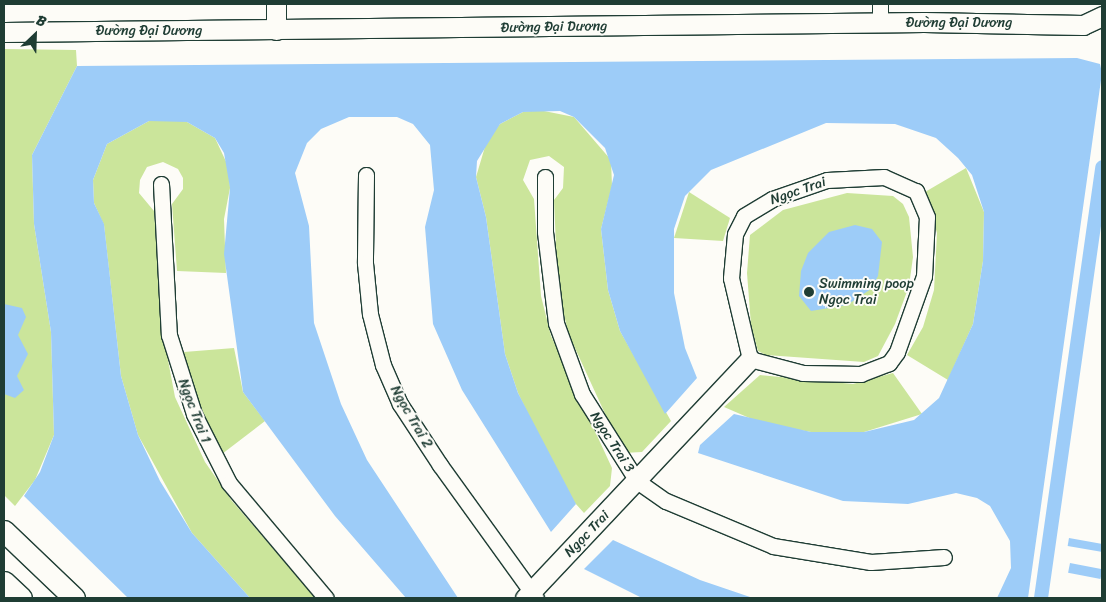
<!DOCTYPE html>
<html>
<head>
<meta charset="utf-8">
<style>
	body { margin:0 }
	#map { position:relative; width:1106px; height:602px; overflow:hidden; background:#fdfcf7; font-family:Sriracha,sans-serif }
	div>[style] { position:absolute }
	.green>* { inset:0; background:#cbe59b }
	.water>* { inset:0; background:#9dccf8; transform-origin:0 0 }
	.canal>* { height:14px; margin:-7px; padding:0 7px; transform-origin:7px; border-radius:7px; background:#9dccf8 }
	.roads { filter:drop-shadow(1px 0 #1f3d34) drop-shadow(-1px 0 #1f3d34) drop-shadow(0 1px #1f3d34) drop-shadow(0 -1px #1f3d34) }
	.minor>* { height:15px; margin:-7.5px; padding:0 7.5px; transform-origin:7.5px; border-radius:7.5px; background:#fdfcf7 }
	.tertiary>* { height:19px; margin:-9.5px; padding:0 9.5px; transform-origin:9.5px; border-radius:9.5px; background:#fdfcf7 }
	.secondary>* { height:21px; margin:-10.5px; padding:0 10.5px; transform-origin:10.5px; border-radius:10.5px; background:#fdfcf7 }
	.dots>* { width:14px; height:14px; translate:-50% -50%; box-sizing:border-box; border:2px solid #fdfcf7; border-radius:50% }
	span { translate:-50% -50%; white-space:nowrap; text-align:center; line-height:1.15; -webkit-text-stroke:4px #fdfcf7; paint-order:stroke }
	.street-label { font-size:14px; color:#1f3d34 }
	.poi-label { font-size:14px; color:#1f3d34 }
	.left { translate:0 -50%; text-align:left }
	.frame { position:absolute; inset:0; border:5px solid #1f3d34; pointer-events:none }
	.north { position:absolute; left:10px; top:10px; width:50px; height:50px; -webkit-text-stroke:4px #fdfcf7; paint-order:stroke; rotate:24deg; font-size:14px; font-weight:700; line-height:20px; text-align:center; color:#1f3d34 }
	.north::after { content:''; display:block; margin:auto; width:18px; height:22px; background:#1f3d34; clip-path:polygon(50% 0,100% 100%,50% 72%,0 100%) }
</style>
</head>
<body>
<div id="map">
	<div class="green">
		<div style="clip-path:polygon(4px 49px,76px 50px,77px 66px,32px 155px,34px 224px,51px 332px,54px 435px,35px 480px,15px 506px,4px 495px)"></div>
		<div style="clip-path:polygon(539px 110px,574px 117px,611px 160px,612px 186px,601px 229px,608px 290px,620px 331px,671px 421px,642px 452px,623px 453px,569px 335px,558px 291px,554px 200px,563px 188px,564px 167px,549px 156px,530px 160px,523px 180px,534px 199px,541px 296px,551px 336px,612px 468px,610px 486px,584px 513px,567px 494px,518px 393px,505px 354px,486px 217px,476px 177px,487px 140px,500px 124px,523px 112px)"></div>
		<div style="clip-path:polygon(169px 118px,187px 122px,215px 138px,229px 168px,230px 188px,224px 219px,226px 273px,177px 271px,172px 204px,183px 189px,183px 178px,178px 169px,163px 162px,147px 167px,140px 180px,139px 193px,154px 211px,163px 334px,175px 397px,205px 462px,232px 501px,316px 598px,250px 598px,192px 533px,138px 435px,121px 376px,104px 225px,94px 203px,93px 180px,107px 144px,149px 121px)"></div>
		<div style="clip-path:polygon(966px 168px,984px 212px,983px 261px,973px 324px,948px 380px,907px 355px,923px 327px,934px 290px,937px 233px,925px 192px)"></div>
		<div style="clip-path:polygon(689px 192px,730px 218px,723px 241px,674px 238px)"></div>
		<div style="clip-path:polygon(847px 193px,893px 196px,903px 204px,909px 217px,913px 257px,909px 286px,895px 324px,878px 356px,864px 362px,766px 355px,758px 351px,751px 325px,747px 273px,750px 235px,783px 210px)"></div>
		<div style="clip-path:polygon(234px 348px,243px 392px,265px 421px,222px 454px,191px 386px,184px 352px)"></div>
		<div style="clip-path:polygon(893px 373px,922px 414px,864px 432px,811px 432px,761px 423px,724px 407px,760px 375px,853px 384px)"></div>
	</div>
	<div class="water">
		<div style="clip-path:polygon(1077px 58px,1100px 64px,1102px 73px,1028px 598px,997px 598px,1011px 568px,1010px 541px,990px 506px,977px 498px,956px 493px,908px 504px,843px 501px,698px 453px,700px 445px,734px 414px,811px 432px,864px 432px,914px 420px,939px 398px,973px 324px,983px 261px,984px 212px,972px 175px,958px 158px,936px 138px,895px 124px,826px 123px,711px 170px,685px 196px,674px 229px,674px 293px,685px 348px,697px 378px,665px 414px,620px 331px,608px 290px,601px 229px,614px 175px,605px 148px,574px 117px,560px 111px,523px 112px,500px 124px,477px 161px,476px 177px,486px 217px,505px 354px,518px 393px,576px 504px,551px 532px,462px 390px,433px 324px,425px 227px,434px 190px,430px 145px,413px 124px,397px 117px,349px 117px,321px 129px,307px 143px,295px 173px,309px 226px,314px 323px,341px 404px,367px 460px,458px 598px,406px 598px,335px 516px,243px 392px,224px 254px,230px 188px,224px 153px,215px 138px,187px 122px,149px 121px,107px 144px,93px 180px,94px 203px,104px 224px,121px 376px,138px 435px,160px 481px,192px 533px,250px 598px,128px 598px,24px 496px,40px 472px,54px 435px,51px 332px,34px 224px,32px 155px,77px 66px)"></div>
		<div style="clip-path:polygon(855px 225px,872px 229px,882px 242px,878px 276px,871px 289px,847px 305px,811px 311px,799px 296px,801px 271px,808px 253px,829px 232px)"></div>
		<div style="clip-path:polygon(4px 304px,22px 308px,26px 317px,18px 335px,28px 354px,17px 376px,24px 390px,15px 398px,4px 394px)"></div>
		<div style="left:1069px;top:538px;width:34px;height:8px;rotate:10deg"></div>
		<div style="clip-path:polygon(613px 540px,700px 580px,753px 598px,642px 598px,584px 569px)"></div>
		<div style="left:1070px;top:563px;width:33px;height:10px;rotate:11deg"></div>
	</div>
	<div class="canal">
		<div style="left:1041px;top:598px;width:435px;rotate:-81.9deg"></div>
	</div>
	<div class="roads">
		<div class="minor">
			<div style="left:880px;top:4px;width:19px;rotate:90deg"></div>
			<div style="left:366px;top:175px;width:88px;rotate:90.7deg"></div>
			<div style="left:365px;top:263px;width:51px;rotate:84.4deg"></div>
			<div style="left:370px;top:314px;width:53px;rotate:75.7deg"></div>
			<div style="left:383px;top:365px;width:43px;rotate:66.4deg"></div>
			<div style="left:400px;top:404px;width:73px;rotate:56.7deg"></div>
			<div style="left:440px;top:465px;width:164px;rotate:54.2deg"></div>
			<div style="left:545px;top:177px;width:55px;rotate:90deg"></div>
			<div style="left:545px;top:232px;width:92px;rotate:83.1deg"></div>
			<div style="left:556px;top:323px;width:76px;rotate:69.9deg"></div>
			<div style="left:582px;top:394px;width:103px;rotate:57.7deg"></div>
			<div style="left:637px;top:481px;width:35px;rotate:35deg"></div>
			<div style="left:666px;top:501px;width:116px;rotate:22.8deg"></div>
			<div style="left:773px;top:546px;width:99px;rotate:9.3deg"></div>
			<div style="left:871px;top:562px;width:73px;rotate:-3.9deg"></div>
			<div style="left:884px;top:177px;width:35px;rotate:24deg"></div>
			<div style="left:916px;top:191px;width:28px;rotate:67deg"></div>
			<div style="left:927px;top:217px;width:59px;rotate:92.9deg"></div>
			<div style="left:924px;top:276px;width:81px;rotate:109.6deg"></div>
			<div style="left:897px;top:352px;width:14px;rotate:126deg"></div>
			<div style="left:889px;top:363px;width:30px;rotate:159deg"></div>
			<div style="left:861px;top:374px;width:58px;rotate:-179deg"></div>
			<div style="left:803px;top:373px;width:55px;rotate:-165.2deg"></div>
			<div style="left:750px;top:359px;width:83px;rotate:-103.2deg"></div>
			<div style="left:731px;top:278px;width:44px;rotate:-84.8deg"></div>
			<div style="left:735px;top:234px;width:20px;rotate:-63deg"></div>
			<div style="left:744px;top:216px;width:33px;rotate:-31deg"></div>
			<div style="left:772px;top:199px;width:58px;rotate:-19.1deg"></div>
			<div style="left:827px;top:180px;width:57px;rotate:-3deg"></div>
			<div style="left:161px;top:184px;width:151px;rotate:87deg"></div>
			<div style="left:169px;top:335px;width:83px;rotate:72.4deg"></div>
			<div style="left:194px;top:414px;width:77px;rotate:63.1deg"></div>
			<div style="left:229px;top:483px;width:150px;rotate:49.9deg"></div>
		</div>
		<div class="tertiary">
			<div style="left:276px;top:4px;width:26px;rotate:90deg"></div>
			<div style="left:4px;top:32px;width:920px;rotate:-0.62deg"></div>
			<div style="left:924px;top:22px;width:159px;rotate:1.1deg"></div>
			<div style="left:1083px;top:25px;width:21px;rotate:-25deg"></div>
			<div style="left:525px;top:598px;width:328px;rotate:-46.7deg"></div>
		</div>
		<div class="secondary">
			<div style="left:4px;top:531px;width:97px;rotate:43.7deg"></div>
			<div style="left:4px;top:582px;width:23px;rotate:43deg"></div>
		</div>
	</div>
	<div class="dots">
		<div style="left:809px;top:292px;background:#1f3d34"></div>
	</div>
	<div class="street-label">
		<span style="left:959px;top:23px">Đường Đại Dương</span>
		<span style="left:554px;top:27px;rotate:-1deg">Đường Đại Dương</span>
		<span style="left:149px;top:31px">Đường Đại Dương</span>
		<span style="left:798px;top:191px;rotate:-19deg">Ngọc Trai</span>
		<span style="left:194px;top:411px;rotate:69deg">Ngọc Trai 1</span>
		<span style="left:411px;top:417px;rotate:60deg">Ngọc Trai 2</span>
		<span style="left:612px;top:442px;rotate:57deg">Ngọc Trai 3</span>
		<span style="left:587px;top:534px;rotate:-46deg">Ngọc Trai</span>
	</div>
	<div class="poi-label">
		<span class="left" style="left:819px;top:292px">Swimming poop<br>Ngọc Trai</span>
	</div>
	<div class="frame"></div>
	<div class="north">B</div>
</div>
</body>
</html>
